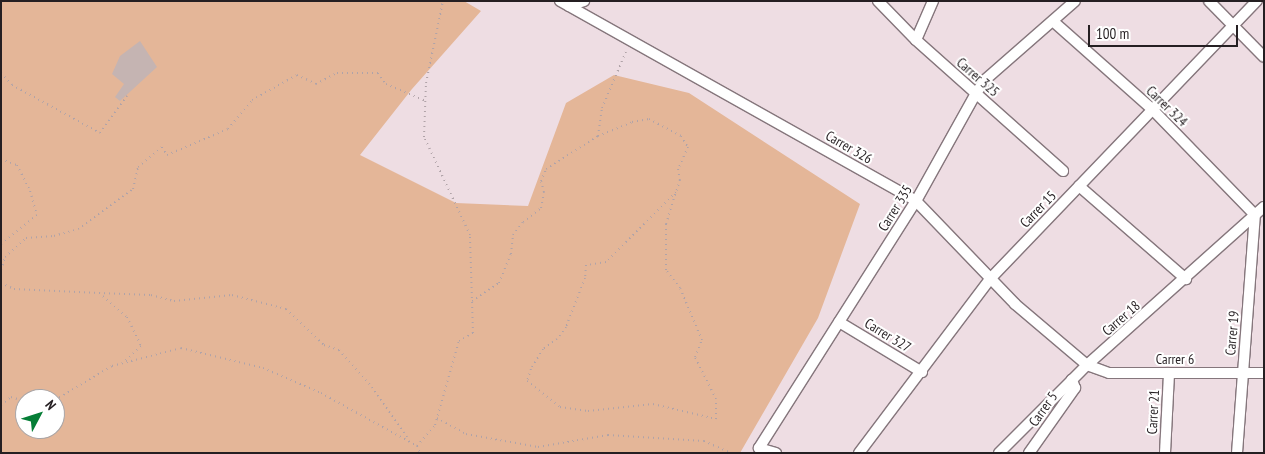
<!DOCTYPE html>
<html>
<head>
<meta charset="utf-8">
<style>
	body { margin:0 }
	#map { position:relative; width:1265px; height:454px; overflow:hidden; background:#eedde3; font-family:"PT Sans Narrow",sans-serif }
	div>[style] { position:absolute }
	.green>* { inset:0; background:#e4b698 }
	.building>* { inset:0; background:#c5b4b2 }
	.path>* { height:2px; margin-top:-1px; transform-origin:0; background:repeating-linear-gradient(90deg,#b0a3a8 0 1px,transparent 0 5px) }
	.roads { filter:drop-shadow(1px 0 #85767c) drop-shadow(-1px 0 #85767c) drop-shadow(0 1px #85767c) drop-shadow(0 -1px #85767c) }
	.minor>* { height:10px; margin:-5px; padding:0 5px; transform-origin:5px; border-radius:5px; background:#fff }
	span { translate:-50% -50%; white-space:nowrap; text-align:center; line-height:1.15; -webkit-text-stroke:4px #fff; paint-order:stroke }
	.street-label { font-size:14px; color:#251f22 }
	.frame { position:absolute; inset:0; border:2px solid #251f22; pointer-events:none }
	.north { position:absolute; left:15px; top:389px; width:50px; height:50px; box-sizing:border-box; background:#fff; border:1px solid #a8a5a7; border-radius:50%; rotate:50deg; font-size:14px; font-weight:700; line-height:20px; text-align:center; color:#251f22 }
	.north::after { content:''; display:block; margin:auto; width:18px; height:22px; background:#057e36; clip-path:polygon(50% 0,100% 100%,50% 72%,0 100%) }
	.scale { position:absolute; left:1088px; top:25px; width:150px; height:22px; box-sizing:border-box; border:2px solid #251f22; border-top:0; padding-left:6px; font-size:15px; line-height:18px; white-space:nowrap; color:#251f22; -webkit-text-stroke:4px #fff; paint-order:stroke }
</style>
</head>
<body>
<div id="map">
	<div class="green">
		<div style="clip-path:polygon(evenodd,1px 1px,464px 1px,481px 11px,412px 89px,360px 155px,456px 203px,528px 206px,566px 103px,614px 75px,689px 93px,860px 204px,818px 318px,740px 453px,1px 453px,1px 1px,25px 399px,55px 399px,55px 429px,25px 429px,25px 399px)"></div>
	</div>
	<div class="building">
		<div style="clip-path:polygon(140px 41px,157px 67px,120px 101px,115px 97px,124px 84px,112px 74px,120px 56px)"></div>
	</div>
	<div class="path">
		<div style="left:1px;top:73px;width:16px;rotate:47deg"></div>
		<div style="left:12px;top:85px;width:100px;rotate:28.6deg"></div>
		<div style="left:100px;top:133px;width:46px;rotate:-53.9deg"></div>
		<div style="left:598px;top:136px;width:37px;rotate:-22deg"></div>
		<div style="left:632px;top:122px;width:17px;rotate:-10deg"></div>
		<div style="left:649px;top:119px;width:36px;rotate:28deg"></div>
		<div style="left:681px;top:136px;width:13px;rotate:58deg"></div>
		<div style="left:688px;top:147px;width:24px;rotate:114deg"></div>
		<div style="left:678px;top:169px;width:11px;rotate:80deg"></div>
		<div style="left:680px;top:180px;width:13px;rotate:108deg"></div>
		<div style="left:676px;top:192px;width:99px;rotate:135deg"></div>
		<div style="left:606px;top:262px;width:20px;rotate:171deg"></div>
		<div style="left:586px;top:265px;width:13px;rotate:94deg"></div>
		<div style="left:585px;top:278px;width:53px;rotate:111.2deg"></div>
		<div style="left:566px;top:327px;width:15px;rotate:127deg"></div>
		<div style="left:557px;top:339px;width:17px;rotate:144deg"></div>
		<div style="left:543px;top:349px;width:23px;rotate:121deg"></div>
		<div style="left:531px;top:369px;width:13px;rotate:108deg"></div>
		<div style="left:527px;top:381px;width:42px;rotate:38.2deg"></div>
		<div style="left:560px;top:407px;width:28px;rotate:8deg"></div>
		<div style="left:588px;top:411px;width:65px;rotate:-6.1deg"></div>
		<div style="left:653px;top:404px;width:65px;rotate:13.4deg"></div>
		<div style="left:716px;top:419px;width:20px;rotate:-90deg"></div>
		<div style="left:716px;top:399px;width:47px;rotate:-116.6deg"></div>
		<div style="left:695px;top:357px;width:18px;rotate:-68deg"></div>
		<div style="left:702px;top:340px;width:56px;rotate:-112.9deg"></div>
		<div style="left:680px;top:288px;width:23px;rotate:-128deg"></div>
		<div style="left:666px;top:270px;width:46px;rotate:-90deg"></div>
		<div style="left:666px;top:224px;width:34px;rotate:-73deg"></div>
		<div style="left:1px;top:159px;width:17px;rotate:21deg"></div>
		<div style="left:17px;top:165px;width:29px;rotate:63deg"></div>
		<div style="left:30px;top:191px;width:25px;rotate:74deg"></div>
		<div style="left:37px;top:215px;width:46px;rotate:141.1deg"></div>
		<div style="left:1px;top:270px;width:14px;rotate:-73deg"></div>
		<div style="left:5px;top:257px;width:28px;rotate:-42deg"></div>
		<div style="left:26px;top:238px;width:28px;rotate:-4deg"></div>
		<div style="left:54px;top:236px;width:25px;rotate:-16deg"></div>
		<div style="left:78px;top:229px;width:68px;rotate:-36deg"></div>
		<div style="left:133px;top:189px;width:23px;rotate:-77deg"></div>
		<div style="left:138px;top:167px;width:31px;rotate:-40deg"></div>
		<div style="left:162px;top:147px;width:9px;rotate:58deg"></div>
		<div style="left:167px;top:155px;width:66px;rotate:-23.1deg"></div>
		<div style="left:228px;top:129px;width:38px;rotate:-50deg"></div>
		<div style="left:252px;top:100px;width:51px;rotate:-29.1deg"></div>
		<div style="left:297px;top:75px;width:21px;rotate:25deg"></div>
		<div style="left:316px;top:84px;width:24px;rotate:-28deg"></div>
		<div style="left:337px;top:73px;width:41px"></div>
		<div style="left:378px;top:73px;width:14px;rotate:54deg"></div>
		<div style="left:386px;top:84px;width:43px;rotate:23deg"></div>
		<div style="left:1px;top:283px;width:14px;rotate:25deg"></div>
		<div style="left:14px;top:289px;width:85px;rotate:2.7deg"></div>
		<div style="left:99px;top:293px;width:37px;rotate:41deg"></div>
		<div style="left:127px;top:317px;width:32px;rotate:64deg"></div>
		<div style="left:141px;top:346px;width:23px;rotate:137deg"></div>
		<div style="left:99px;top:293px;width:52px;rotate:2.2deg"></div>
		<div style="left:151px;top:295px;width:24px;rotate:15deg"></div>
		<div style="left:174px;top:301px;width:58px;rotate:-5.9deg"></div>
		<div style="left:232px;top:295px;width:56px;rotate:14.5deg"></div>
		<div style="left:286px;top:309px;width:52px;rotate:43.5deg"></div>
		<div style="left:324px;top:345px;width:16px;rotate:18deg"></div>
		<div style="left:339px;top:350px;width:50px;rotate:48.3deg"></div>
		<div style="left:372px;top:387px;width:65px;rotate:55.1deg"></div>
		<div style="left:472px;top:301px;width:32px;rotate:-34deg"></div>
		<div style="left:499px;top:283px;width:31px;rotate:-68deg"></div>
		<div style="left:511px;top:254px;width:19px;rotate:-84deg"></div>
		<div style="left:513px;top:235px;width:16px;rotate:-52deg"></div>
		<div style="left:523px;top:222px;width:23px;rotate:-38deg"></div>
		<div style="left:541px;top:208px;width:16px;rotate:-79deg"></div>
		<div style="left:544px;top:192px;width:11px;rotate:-105deg"></div>
		<div style="left:541px;top:181px;width:13px;rotate:-67deg"></div>
		<div style="left:546px;top:169px;width:62px;rotate:-32.4deg"></div>
		<div style="left:598px;top:136px;width:28px;rotate:-82deg"></div>
		<div style="left:602px;top:108px;width:64px;rotate:-67deg"></div>
		<div style="left:55px;top:400px;width:66px;rotate:-30.8deg"></div>
		<div style="left:112px;top:366px;width:71px;rotate:-14.6deg"></div>
		<div style="left:181px;top:348px;width:84px;rotate:13.7deg"></div>
		<div style="left:263px;top:368px;width:63px;rotate:23.3deg"></div>
		<div style="left:321px;top:393px;width:110px;rotate:28.9deg"></div>
		<div style="left:417px;top:446px;width:28px;rotate:-49deg"></div>
		<div style="left:435px;top:425px;width:87px;rotate:-74.1deg"></div>
		<div style="left:459px;top:341px;width:16px;rotate:-30deg"></div>
		<div style="left:473px;top:333px;width:98px;rotate:-91.8deg"></div>
		<div style="left:470px;top:235px;width:108px;rotate:-115.1deg"></div>
		<div style="left:424px;top:137px;width:54px;rotate:-87.9deg"></div>
		<div style="left:426px;top:83px;width:84px;rotate:-78.3deg"></div>
		<div style="left:1px;top:405px;width:13px;rotate:-39deg"></div>
		<div style="left:11px;top:397px;width:15px;rotate:16deg"></div>
		<div style="left:437px;top:418px;width:33px;rotate:29deg"></div>
		<div style="left:466px;top:434px;width:73px;rotate:10.2deg"></div>
		<div style="left:538px;top:447px;width:71px;rotate:-9.7deg"></div>
		<div style="left:608px;top:435px;width:96px;rotate:3.6deg"></div>
		<div style="left:704px;top:441px;width:30px;rotate:24deg"></div>
		<div style="left:417px;top:446px;width:8px;rotate:67deg"></div>
	</div>
	<div class="roads">
		<div class="minor">
			<div style="left:560px;top:1px;width:408px;rotate:29.3deg"></div>
			<div style="left:916px;top:201px;width:143px;rotate:46.1deg"></div>
			<div style="left:1015px;top:304px;width:94px;rotate:40.3deg"></div>
			<div style="left:1087px;top:365px;width:23px;rotate:20deg"></div>
			<div style="left:1109px;top:373px;width:155px"></div>
			<div style="left:878px;top:1px;width:54px;rotate:45.7deg"></div>
			<div style="left:916px;top:40px;width:197px;rotate:41.7deg"></div>
			<div style="left:1209px;top:1px;width:78px;rotate:45.5deg"></div>
			<div style="left:569px;top:6px;width:16px;rotate:-18deg"></div>
			<div style="left:1054px;top:22px;width:132px;rotate:41.6deg"></div>
			<div style="left:1153px;top:110px;width:146px;rotate:45.8deg"></div>
			<div style="left:916px;top:40px;width:43px;rotate:-66.4deg"></div>
			<div style="left:1079px;top:186px;width:142px;rotate:41deg"></div>
			<div style="left:839px;top:322px;width:97px;rotate:31.1deg"></div>
			<div style="left:776px;top:453px;width:18px;rotate:-164deg"></div>
			<div style="left:759px;top:448px;width:293px;rotate:-57.6deg"></div>
			<div style="left:916px;top:201px;width:124px;rotate:-60.9deg"></div>
			<div style="left:976px;top:93px;width:17px;rotate:-54deg"></div>
			<div style="left:986px;top:79px;width:118px;rotate:-41.2deg"></div>
			<div style="left:859px;top:453px;width:219px;rotate:-53deg"></div>
			<div style="left:991px;top:278px;width:384px;rotate:-46.2deg"></div>
			<div style="left:999px;top:453px;width:124px;rotate:-45deg"></div>
			<div style="left:1087px;top:365px;width:237px;rotate:-41.8deg"></div>
			<div style="left:1029px;top:453px;width:80px;rotate:-54.7deg"></div>
			<div style="left:1075px;top:388px;width:9px;rotate:-111deg"></div>
			<div style="left:1165px;top:453px;width:80px;rotate:-87.1deg"></div>
			<div style="left:1237px;top:453px;width:239px;rotate:-85.7deg"></div>
		</div>
	</div>
	<div class="street-label">
		<span style="left:978px;top:77px;rotate:41deg">Carrer 325</span>
		<span style="left:1167px;top:106px;rotate:44deg">Carrer 324</span>
		<span style="left:849px;top:147px;rotate:30deg">Carrer 326</span>
		<span style="left:895px;top:208px;rotate:-58deg">Carrer 335</span>
		<span style="left:1038px;top:209px;rotate:-46deg">Carrer 15</span>
		<span style="left:1121px;top:318px;rotate:-41deg">Carrer 18</span>
		<span style="left:1232px;top:333px;rotate:-85deg">Carrer 19</span>
		<span style="left:888px;top:335px;rotate:31deg">Carrer 327</span>
		<span style="left:1175px;top:359px">Carrer 6</span>
		<span style="left:1043px;top:409px;rotate:-55deg">Carrer 5</span>
		<span style="left:1153px;top:412px;rotate:-87deg">Carrer 21</span>
	</div>
	<div class="frame"></div>
	<div class="north">N</div>
	<div class="scale">100 m</div>
</div>
</body>
</html>
